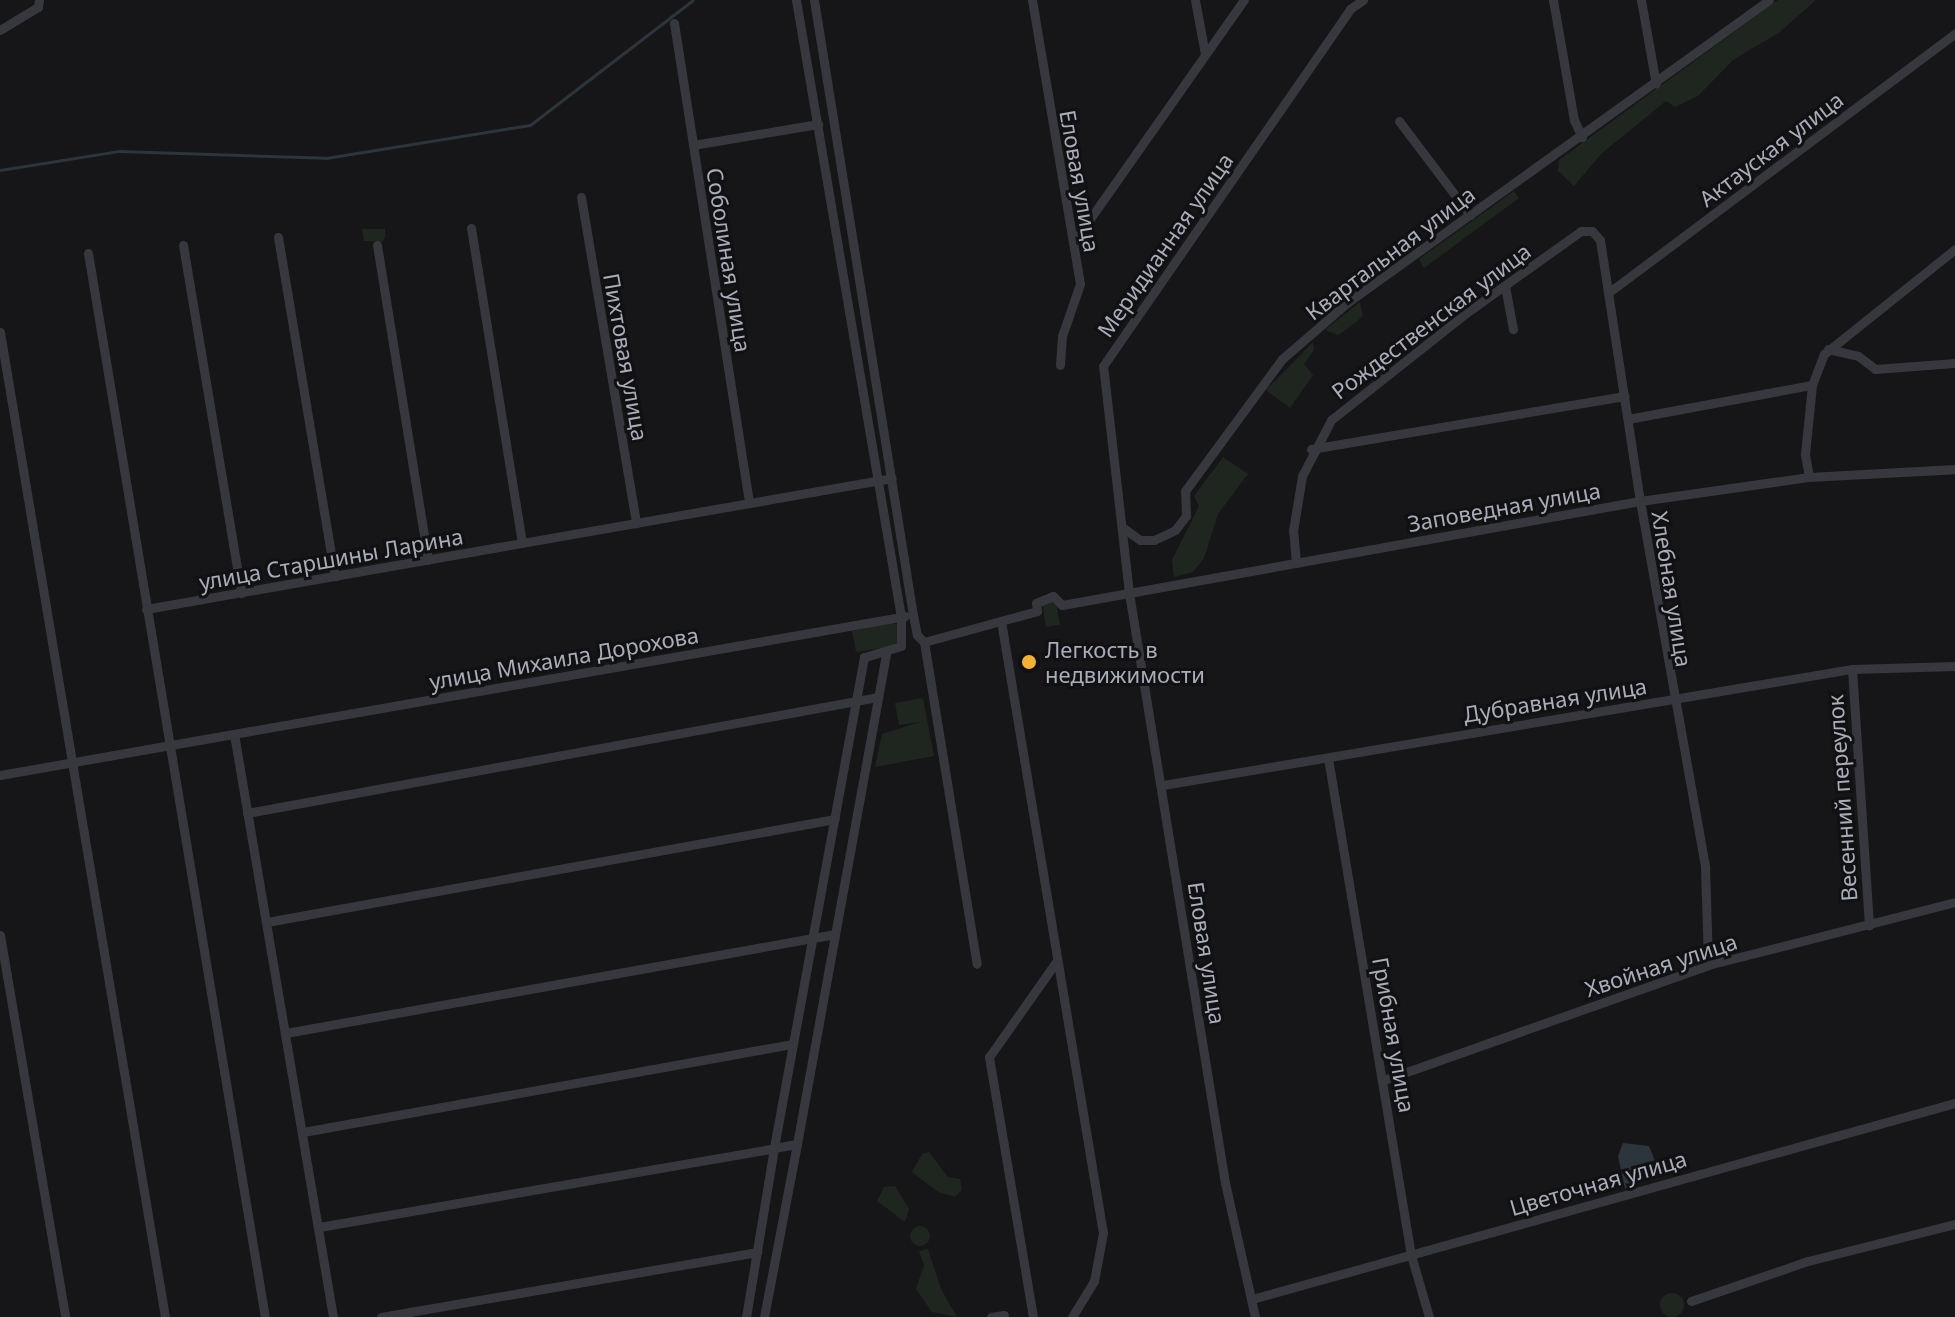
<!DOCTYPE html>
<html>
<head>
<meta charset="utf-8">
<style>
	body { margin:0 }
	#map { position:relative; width:1955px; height:1317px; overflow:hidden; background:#161618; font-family:"Noto Sans",sans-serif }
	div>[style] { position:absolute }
	.green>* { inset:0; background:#1e261f; transform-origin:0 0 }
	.round { border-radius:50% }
	.water>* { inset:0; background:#2c353c }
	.stream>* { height:3px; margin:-1.5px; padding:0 1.5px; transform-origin:1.5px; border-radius:1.5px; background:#2c353c }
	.minor>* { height:9px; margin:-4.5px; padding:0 4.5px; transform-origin:4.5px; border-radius:4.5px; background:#37383d }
	.dots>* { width:22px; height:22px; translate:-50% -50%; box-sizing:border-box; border:4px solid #111113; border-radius:50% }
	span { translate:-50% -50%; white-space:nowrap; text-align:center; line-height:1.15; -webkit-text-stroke:6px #111113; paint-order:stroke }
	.street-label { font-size:22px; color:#a8adb8 }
	.poi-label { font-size:22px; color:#a8adb8 }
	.left { translate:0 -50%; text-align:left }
</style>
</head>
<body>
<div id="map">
	<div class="green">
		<div style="clip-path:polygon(1778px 0,1816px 0,1780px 32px,1733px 60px,1698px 96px,1675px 107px,1666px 101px,1602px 153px,1574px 186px,1558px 171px,1559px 160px)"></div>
		<div style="clip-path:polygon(1514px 191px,1519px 198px,1424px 268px,1419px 259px)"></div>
		<div style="clip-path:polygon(362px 229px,385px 229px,385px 237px,382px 242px,364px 241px)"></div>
		<div style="clip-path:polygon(1360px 302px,1363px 316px,1355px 323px,1338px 335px,1325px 330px)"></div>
		<div style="clip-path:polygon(1313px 342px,1314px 350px,1304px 364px,1313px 375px,1290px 408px,1266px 390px)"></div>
		<div style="clip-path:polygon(1223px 457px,1248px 474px,1218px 514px,1204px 558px,1193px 572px,1174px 577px,1172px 560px,1199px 506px,1194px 496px)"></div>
		<div style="left:1056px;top:601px;width:24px;height:14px;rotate:81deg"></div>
		<div style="clip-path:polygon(891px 623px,897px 624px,900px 640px,894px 646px,856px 652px,852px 631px)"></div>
		<div style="clip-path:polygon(923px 698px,934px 756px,875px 767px,882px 734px,920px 722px,899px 725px,895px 703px)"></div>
		<div style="clip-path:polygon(929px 1152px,948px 1177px,960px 1179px,962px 1190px,955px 1197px,938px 1192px,912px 1172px,922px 1154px)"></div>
		<div style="clip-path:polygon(895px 1186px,909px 1209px,905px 1222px,877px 1201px,884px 1187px)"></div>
		<div class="round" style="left:910px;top:1226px;width:20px;height:20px"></div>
		<div style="clip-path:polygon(928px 1249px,941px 1289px,957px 1317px,932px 1312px,916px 1289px,924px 1265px,919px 1251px)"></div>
		<div class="round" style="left:1660px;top:1293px;width:24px;height:24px"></div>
	</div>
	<div class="water">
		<div style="clip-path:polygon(1623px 1143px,1649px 1146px,1657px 1166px,1625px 1189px,1618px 1156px)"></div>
	</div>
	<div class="stream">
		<div style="left:0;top:170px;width:121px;rotate:-9.1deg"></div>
		<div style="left:119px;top:151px;width:207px;rotate:1.9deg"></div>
		<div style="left:326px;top:158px;width:207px;rotate:-9.2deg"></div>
		<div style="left:530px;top:125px;width:205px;rotate:-37.5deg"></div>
	</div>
	<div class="minor">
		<div style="left:796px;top:0;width:626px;rotate:80.34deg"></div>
		<div style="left:901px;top:617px;width:4px;rotate:-14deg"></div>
		<div style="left:814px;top:0;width:623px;rotate:80.86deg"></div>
		<div style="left:913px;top:615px;width:20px;rotate:79deg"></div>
		<div style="left:917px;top:635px;width:10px;rotate:45deg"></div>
		<div style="left:924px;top:642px;width:117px;rotate:-15.3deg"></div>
		<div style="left:1037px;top:611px;width:8px;rotate:-97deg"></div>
		<div style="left:1036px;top:603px;width:18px;rotate:-22deg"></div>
		<div style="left:1053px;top:596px;width:13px;rotate:45deg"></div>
		<div style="left:1062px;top:605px;width:587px;rotate:-10.2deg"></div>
		<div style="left:1640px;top:501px;width:171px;rotate:-8.1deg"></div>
		<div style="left:1809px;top:477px;width:146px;rotate:-3.1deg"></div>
		<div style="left:1032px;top:0;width:288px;rotate:80.4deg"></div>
		<div style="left:1080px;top:284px;width:55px;rotate:109.1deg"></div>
		<div style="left:1062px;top:336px;width:29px;rotate:94deg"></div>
		<div style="left:1195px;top:0;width:55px;rotate:79.5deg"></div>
		<div style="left:1553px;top:0;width:122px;rotate:80.1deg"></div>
		<div style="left:1574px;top:120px;width:19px;rotate:65deg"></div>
		<div style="left:1641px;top:0;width:85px;rotate:79.9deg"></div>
		<div style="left:674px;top:23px;width:486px;rotate:81.1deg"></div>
		<div style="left:0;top:30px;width:44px;rotate:-31.2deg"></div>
		<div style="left:38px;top:7px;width:7px;rotate:-82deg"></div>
		<div style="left:1399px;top:121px;width:118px;rotate:52.9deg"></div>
		<div style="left:693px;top:145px;width:127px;rotate:-9.5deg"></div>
		<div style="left:581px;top:197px;width:331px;rotate:80.4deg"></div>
		<div style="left:471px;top:228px;width:319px;rotate:80.8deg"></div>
		<div style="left:278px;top:237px;width:344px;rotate:80.5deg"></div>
		<div style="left:1073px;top:243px;width:297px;rotate:-54.9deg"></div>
		<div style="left:183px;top:245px;width:353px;rotate:80.5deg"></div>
		<div style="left:377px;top:245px;width:319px;rotate:80.8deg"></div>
		<div style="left:88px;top:253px;width:1079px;rotate:80.56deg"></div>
		<div style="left:1505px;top:286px;width:44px;rotate:79.5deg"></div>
		<div style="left:1608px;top:293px;width:434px;rotate:-36.8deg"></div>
		<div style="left:0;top:332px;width:999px;rotate:80.49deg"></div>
		<div style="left:1828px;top:349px;width:31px;rotate:13deg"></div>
		<div style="left:1858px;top:356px;width:21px;rotate:37deg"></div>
		<div style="left:1875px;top:369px;width:80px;rotate:-4.3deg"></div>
		<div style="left:1628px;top:419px;width:187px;rotate:-10.5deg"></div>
		<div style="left:1311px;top:449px;width:318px;rotate:-9.6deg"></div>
		<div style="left:1809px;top:477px;width:23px;rotate:-100deg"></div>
		<div style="left:1805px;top:454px;width:69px;rotate:-84.2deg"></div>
		<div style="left:1812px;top:385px;width:33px;rotate:-69deg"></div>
		<div style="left:1824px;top:354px;width:168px;rotate:-38.7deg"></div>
		<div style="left:1122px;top:527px;width:22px;rotate:36deg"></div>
		<div style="left:1140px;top:540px;width:14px"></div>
		<div style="left:1154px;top:540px;width:23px;rotate:-25deg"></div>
		<div style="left:1175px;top:530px;width:18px;rotate:-52deg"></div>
		<div style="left:1186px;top:516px;width:25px;rotate:-92deg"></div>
		<div style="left:1185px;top:491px;width:164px;rotate:-53.7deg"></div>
		<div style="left:1282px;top:359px;width:87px;rotate:-40.8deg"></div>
		<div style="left:1348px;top:302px;width:518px;rotate:-35.65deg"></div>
		<div style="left:1296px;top:563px;width:32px;rotate:-95deg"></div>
		<div style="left:1293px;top:531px;width:56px;rotate:-80.7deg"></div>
		<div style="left:1302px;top:476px;width:63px;rotate:-62.6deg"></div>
		<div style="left:1331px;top:420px;width:172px;rotate:-38.4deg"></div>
		<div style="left:1466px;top:313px;width:141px;rotate:-35.5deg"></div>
		<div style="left:1581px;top:231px;width:11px"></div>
		<div style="left:1592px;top:231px;width:12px;rotate:48deg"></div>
		<div style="left:1600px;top:240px;width:264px;rotate:81.3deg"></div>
		<div style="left:1640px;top:501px;width:372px;rotate:79.9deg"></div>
		<div style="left:1705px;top:867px;width:98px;rotate:88.2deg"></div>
		<div style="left:146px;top:609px;width:757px;rotate:-9.96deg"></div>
		<div style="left:1001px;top:621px;width:620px;rotate:80.54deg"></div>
		<div style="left:1103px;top:1233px;width:49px;rotate:100.6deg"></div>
		<div style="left:1094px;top:1281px;width:42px;rotate:121.4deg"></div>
		<div style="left:924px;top:642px;width:326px;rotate:80.7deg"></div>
		<div style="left:1852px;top:669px;width:257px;rotate:86.2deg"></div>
		<div style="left:234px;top:734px;width:591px;rotate:80.36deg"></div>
		<div style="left:1328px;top:758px;width:504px;rotate:80.52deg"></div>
		<div style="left:1411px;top:1255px;width:65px;rotate:73.8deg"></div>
		<div style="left:0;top:775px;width:915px;rotate:-9.95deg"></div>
		<div style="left:901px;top:617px;width:29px;rotate:90deg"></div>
		<div style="left:901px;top:646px;width:39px;rotate:163deg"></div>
		<div style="left:864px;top:657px;width:499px;rotate:100.4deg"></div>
		<div style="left:774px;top:1148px;width:23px;rotate:-10deg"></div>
		<div style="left:797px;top:1144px;width:498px;rotate:-79.7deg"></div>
		<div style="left:1163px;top:785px;width:699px;rotate:-9.56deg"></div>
		<div style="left:1852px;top:669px;width:103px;rotate:-1.7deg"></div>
		<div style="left:247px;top:813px;width:642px;rotate:-10.42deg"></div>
		<div style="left:267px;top:922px;width:577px;rotate:-10.28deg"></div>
		<div style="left:0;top:935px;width:387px;rotate:80.3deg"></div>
		<div style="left:286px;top:1033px;width:558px;rotate:-10.22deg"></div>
		<div style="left:1384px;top:1080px;width:344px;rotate:-19.5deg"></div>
		<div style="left:1708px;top:965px;width:255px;rotate:-14.3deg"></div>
		<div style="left:303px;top:1132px;width:498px;rotate:-10.2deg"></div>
		<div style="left:319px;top:1227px;width:462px;rotate:-9.8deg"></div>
		<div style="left:774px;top:1148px;width:171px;rotate:99.4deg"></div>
		<div style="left:1252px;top:1299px;width:730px;rotate:-15.58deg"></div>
		<div style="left:1691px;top:1301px;width:124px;rotate:-18.9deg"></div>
		<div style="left:1808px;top:1261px;width:152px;rotate:-14.1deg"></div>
		<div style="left:381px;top:1317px;width:382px;rotate:-9.8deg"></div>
		<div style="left:764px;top:1317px;width:176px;rotate:-79.2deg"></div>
		<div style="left:991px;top:1317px;width:13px;rotate:-9deg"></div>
		<div style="left:1033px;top:1317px;width:264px;rotate:-99.6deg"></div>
		<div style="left:989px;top:1057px;width:116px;rotate:-54.8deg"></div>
		<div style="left:1255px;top:1317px;width:137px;rotate:-102.6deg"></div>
		<div style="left:1225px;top:1183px;width:598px;rotate:-99.24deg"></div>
		<div style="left:1129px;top:593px;width:228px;rotate:-96.5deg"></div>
		<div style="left:1103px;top:366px;width:434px;rotate:-55.3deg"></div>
		<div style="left:1350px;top:9px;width:16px;rotate:-35deg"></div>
	</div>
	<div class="dots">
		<div style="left:1029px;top:662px;background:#f2b134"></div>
	</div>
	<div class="street-label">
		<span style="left:1771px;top:149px;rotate:-37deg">Актауская улица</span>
		<span style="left:1080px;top:181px;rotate:80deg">Еловая улица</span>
		<span style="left:1165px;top:245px;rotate:-55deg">Меридианная улица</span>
		<span style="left:1390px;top:253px;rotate:-37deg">Квартальная улица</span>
		<span style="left:729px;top:260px;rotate:81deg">Соболиная улица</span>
		<span style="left:1431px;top:321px;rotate:-37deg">Рождественская улица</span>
		<span style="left:626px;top:357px;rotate:80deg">Пихтовая улица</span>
		<span style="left:1504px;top:507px;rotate:-10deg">Заповедная улица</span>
		<span style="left:331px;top:559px;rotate:-10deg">улица Старшины Ларина</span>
		<span style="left:1672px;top:589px;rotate:81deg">Хлебная улица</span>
		<span style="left:564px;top:658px;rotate:-10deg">улица Михаила Дорохова</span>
		<span style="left:1555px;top:700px;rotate:-9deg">Дубравная улица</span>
		<span style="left:1842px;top:798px;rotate:-94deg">Весенний переулок</span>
		<span style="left:1207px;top:953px;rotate:81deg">Еловая улица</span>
		<span style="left:1661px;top:965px;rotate:-18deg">Хвойная улица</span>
		<span style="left:1394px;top:1035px;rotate:80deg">Грибная улица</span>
		<span style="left:1598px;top:1183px;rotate:-16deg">Цветочная улица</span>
	</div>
	<div class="poi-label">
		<span class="left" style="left:1045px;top:662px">Легкость в<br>недвижимости</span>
	</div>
</div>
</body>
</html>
